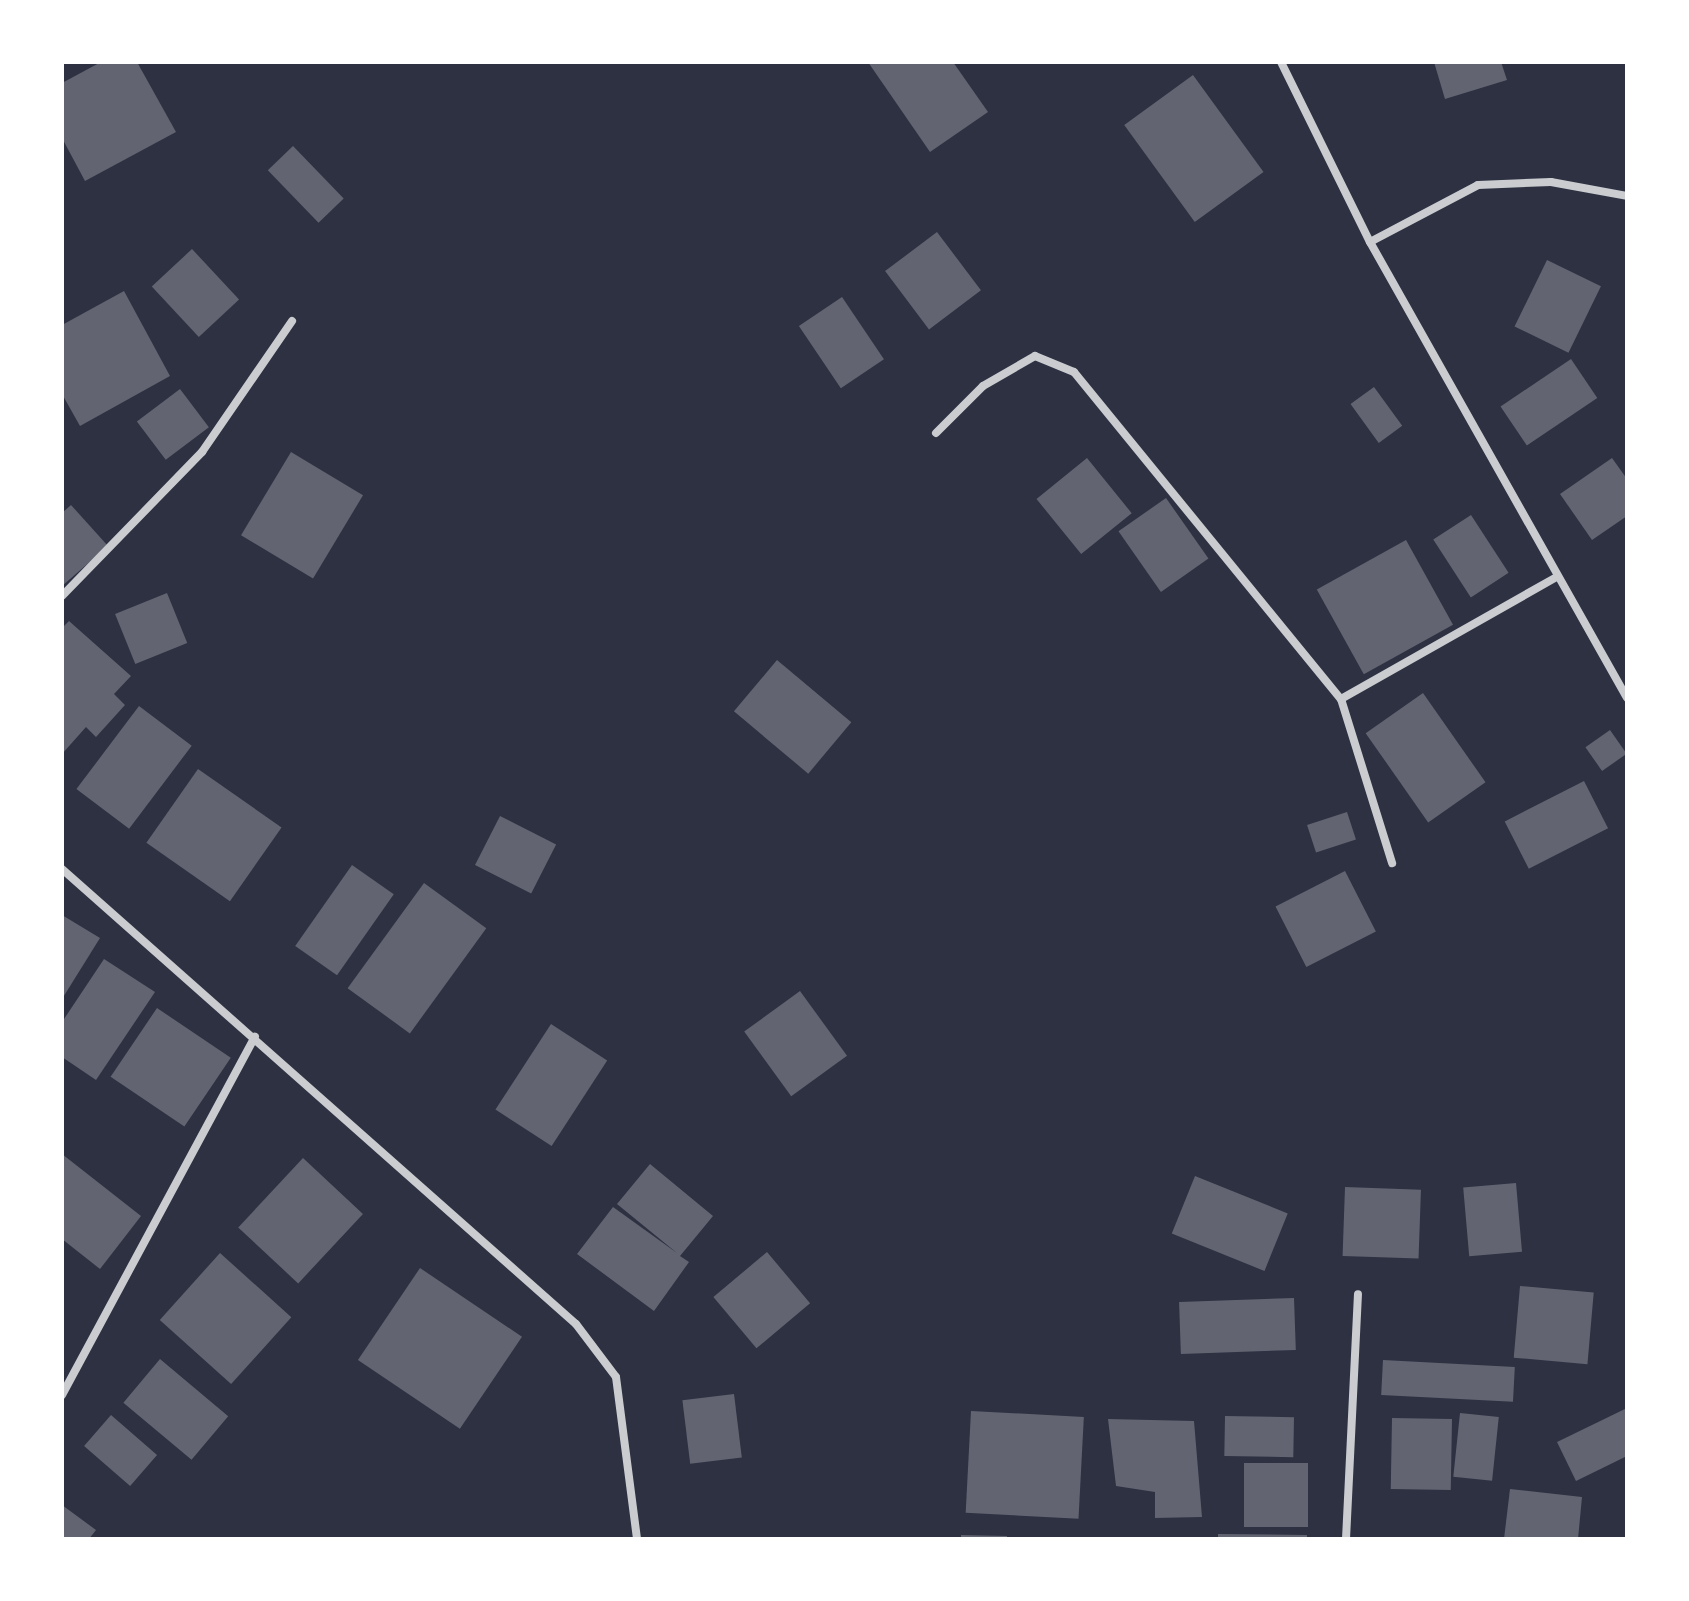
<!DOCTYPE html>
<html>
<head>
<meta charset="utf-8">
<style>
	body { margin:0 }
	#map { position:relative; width:1689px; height:1601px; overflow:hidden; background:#2d3142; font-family:Helvetica,sans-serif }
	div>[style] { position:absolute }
	.building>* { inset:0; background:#626471; transform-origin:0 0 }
	.minor>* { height:8px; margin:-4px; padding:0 4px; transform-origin:4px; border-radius:4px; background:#caccd0 }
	span { translate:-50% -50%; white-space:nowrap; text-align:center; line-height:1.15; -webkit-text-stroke:6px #fff; paint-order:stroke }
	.frame { position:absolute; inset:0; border:64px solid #fff; pointer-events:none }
</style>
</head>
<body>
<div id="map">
	<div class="building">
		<div style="clip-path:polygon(101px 62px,137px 62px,176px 132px,85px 181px,62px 138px,62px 83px)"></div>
		<div style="clip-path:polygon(868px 62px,953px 62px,988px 112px,930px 152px)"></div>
		<div style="clip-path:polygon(1434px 62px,1501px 62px,1507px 80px,1445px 99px)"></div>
		<div style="left:1193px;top:75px;width:120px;height:85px;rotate:54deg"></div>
		<div style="left:293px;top:146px;width:73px;height:35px;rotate:46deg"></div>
		<div style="left:937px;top:232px;width:73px;height:65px;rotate:53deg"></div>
		<div style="left:192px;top:249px;width:69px;height:55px;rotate:47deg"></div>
		<div style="left:1547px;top:260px;width:60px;height:74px;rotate:26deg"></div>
		<div style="clip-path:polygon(124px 291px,170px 376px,80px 426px,62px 394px,62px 325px)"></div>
		<div style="left:842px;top:297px;width:75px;height:52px;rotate:56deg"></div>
		<div style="left:1571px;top:359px;width:47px;height:85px;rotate:56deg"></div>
		<div style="left:1374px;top:387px;width:48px;height:29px;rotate:54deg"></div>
		<div style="left:180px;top:389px;width:48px;height:54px;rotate:53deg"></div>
		<div style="left:291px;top:452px;width:84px;height:97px;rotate:31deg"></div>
		<div style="left:1087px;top:458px;width:71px;height:65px;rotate:51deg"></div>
		<div style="clip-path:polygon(1612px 458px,1627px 479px,1627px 516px,1592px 540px,1560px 494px)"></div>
		<div style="left:1166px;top:498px;width:74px;height:58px;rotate:55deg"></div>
		<div style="clip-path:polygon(71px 505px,108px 546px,62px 586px,62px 513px)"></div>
		<div style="left:1471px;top:515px;width:69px;height:45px;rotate:57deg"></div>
		<div style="left:1406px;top:540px;width:97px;height:102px;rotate:61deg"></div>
		<div style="left:167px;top:593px;width:54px;height:56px;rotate:68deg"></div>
		<div style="clip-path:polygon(69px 621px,131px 676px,114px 694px,125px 705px,96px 737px,86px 727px,62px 754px,62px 628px)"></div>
		<div style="left:777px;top:660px;width:97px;height:67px;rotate:40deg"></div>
		<div style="left:1423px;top:693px;width:109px;height:70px;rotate:55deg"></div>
		<div style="left:139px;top:706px;width:66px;height:104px;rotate:37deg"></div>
		<div style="left:1610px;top:730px;width:29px;height:30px;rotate:55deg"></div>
		<div style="left:198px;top:769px;width:102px;height:90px;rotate:35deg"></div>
		<div style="left:1584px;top:781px;width:53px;height:89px;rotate:63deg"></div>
		<div style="left:1347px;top:812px;width:29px;height:42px;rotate:72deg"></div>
		<div style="left:500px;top:816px;width:63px;height:55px;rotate:27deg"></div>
		<div style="left:352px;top:865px;width:51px;height:99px;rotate:35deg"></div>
		<div style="left:1345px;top:871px;width:68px;height:78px;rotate:63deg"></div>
		<div style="left:424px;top:883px;width:77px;height:130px;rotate:36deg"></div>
		<div style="clip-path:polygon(62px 915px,100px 938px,62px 999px)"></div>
		<div style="clip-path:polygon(104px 959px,155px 992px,96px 1080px,62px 1057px,62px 1022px)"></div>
		<div style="left:800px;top:991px;width:80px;height:69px;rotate:54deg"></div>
		<div style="left:157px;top:1008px;width:89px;height:83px;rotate:34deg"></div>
		<div style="left:551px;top:1024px;width:67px;height:102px;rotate:33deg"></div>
		<div style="clip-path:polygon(62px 1154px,141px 1216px,100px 1269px,62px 1239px)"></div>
		<div style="left:303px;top:1158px;width:82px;height:95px;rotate:43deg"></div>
		<div style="clip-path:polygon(650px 1164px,713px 1216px,680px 1256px,689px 1262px,654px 1311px,577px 1254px,613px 1207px,677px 1253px,617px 1204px)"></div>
		<div style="left:1195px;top:1176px;width:100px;height:62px;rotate:22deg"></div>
		<div style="left:1516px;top:1183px;width:69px;height:53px;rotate:85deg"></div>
		<div style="left:1345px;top:1187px;width:76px;height:69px;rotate:2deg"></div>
		<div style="left:767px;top:1252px;width:67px;height:70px;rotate:50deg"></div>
		<div style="left:220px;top:1253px;width:96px;height:90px;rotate:42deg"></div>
		<div style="left:420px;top:1268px;width:123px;height:111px;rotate:34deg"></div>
		<div style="left:1520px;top:1286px;width:74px;height:72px;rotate:5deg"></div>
		<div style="left:1294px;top:1298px;width:52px;height:115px;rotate:88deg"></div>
		<div style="left:160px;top:1359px;width:89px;height:57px;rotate:40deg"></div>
		<div style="left:1383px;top:1360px;width:132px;height:35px;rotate:3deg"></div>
		<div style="left:734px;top:1394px;width:64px;height:52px;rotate:83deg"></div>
		<div style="clip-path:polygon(1627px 1408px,1627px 1456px,1576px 1481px,1557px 1442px)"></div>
		<div style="left:971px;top:1411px;width:113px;height:102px;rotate:3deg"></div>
		<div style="left:1460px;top:1413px;width:39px;height:64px;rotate:6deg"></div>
		<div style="left:111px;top:1415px;width:61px;height:41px;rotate:41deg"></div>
		<div style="left:1225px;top:1416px;width:69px;height:40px;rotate:1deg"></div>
		<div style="left:1392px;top:1418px;width:60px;height:71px;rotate:1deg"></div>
		<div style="clip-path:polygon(1108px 1419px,1194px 1421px,1202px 1517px,1155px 1518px,1155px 1492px,1116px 1486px)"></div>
		<div style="left:1308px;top:1463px;width:64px;height:64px;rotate:90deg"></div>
		<div style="clip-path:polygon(1510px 1489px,1582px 1497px,1578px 1539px,1504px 1539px)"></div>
		<div style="clip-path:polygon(62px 1505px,96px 1530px,89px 1539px,62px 1539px)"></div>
		<div style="clip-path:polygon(1218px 1534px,1307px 1535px,1307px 1539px,1218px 1539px)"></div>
		<div style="clip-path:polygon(961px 1535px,1007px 1536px,1007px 1539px,961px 1539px)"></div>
	</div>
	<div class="minor">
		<div style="left:1281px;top:62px;width:201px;rotate:63.7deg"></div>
		<div style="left:1370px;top:242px;width:523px;rotate:60.59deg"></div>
		<div style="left:1370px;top:242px;width:122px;rotate:-27.8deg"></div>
		<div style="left:1478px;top:185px;width:73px;rotate:-2.4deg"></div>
		<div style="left:1551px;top:182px;width:77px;rotate:10.4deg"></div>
		<div style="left:936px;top:433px;width:66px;rotate:-45deg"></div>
		<div style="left:983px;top:386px;width:60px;rotate:-30deg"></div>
		<div style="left:1035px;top:356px;width:42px;rotate:22.3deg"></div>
		<div style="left:1074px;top:372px;width:422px;rotate:50.8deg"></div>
		<div style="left:1341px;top:699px;width:249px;rotate:-29.5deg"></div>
		<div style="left:62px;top:596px;width:201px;rotate:-45.8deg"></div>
		<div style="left:202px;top:452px;width:159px;rotate:-55.5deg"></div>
		<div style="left:1341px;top:699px;width:172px;rotate:72.7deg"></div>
		<div style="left:62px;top:869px;width:686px;rotate:41.52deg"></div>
		<div style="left:576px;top:1324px;width:66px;rotate:53deg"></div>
		<div style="left:616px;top:1377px;width:163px;rotate:82.6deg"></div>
		<div style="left:62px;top:1395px;width:407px;rotate:-61.7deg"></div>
		<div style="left:1346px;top:1539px;width:245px;rotate:-87.2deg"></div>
	</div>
	<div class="frame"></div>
</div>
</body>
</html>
